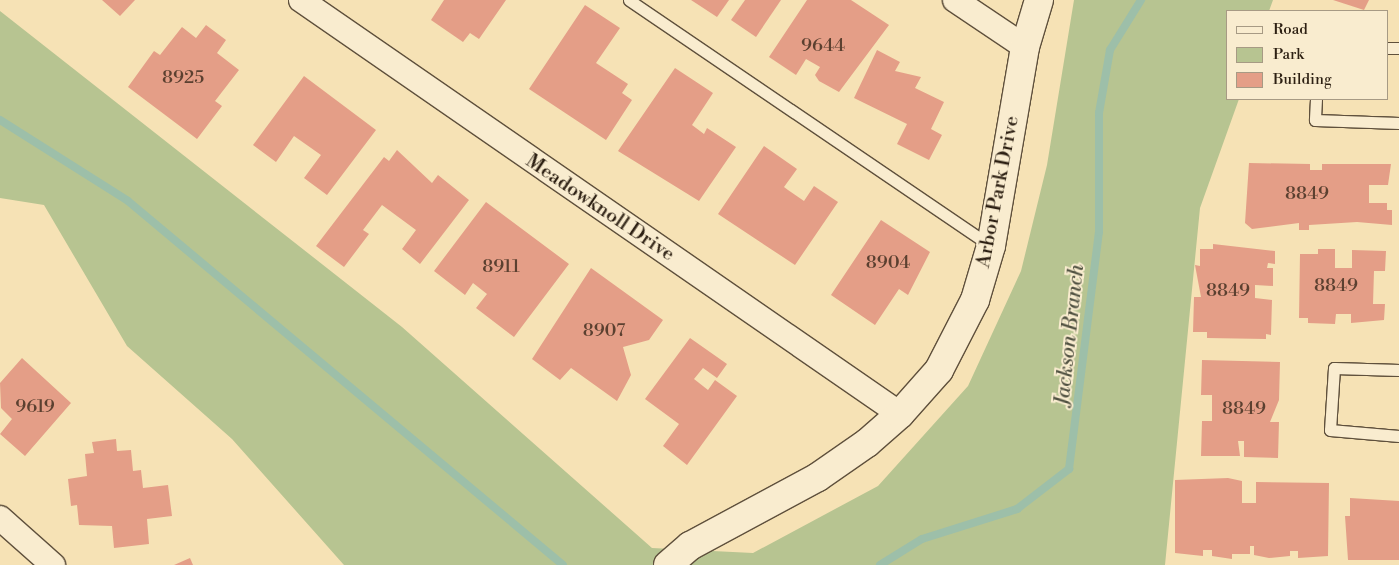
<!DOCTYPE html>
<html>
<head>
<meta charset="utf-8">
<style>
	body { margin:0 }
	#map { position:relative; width:1399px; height:565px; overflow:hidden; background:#f6e2b5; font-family:"Libre Bodoni",serif }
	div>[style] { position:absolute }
	.green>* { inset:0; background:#b7c491 }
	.stream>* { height:8px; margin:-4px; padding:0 4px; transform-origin:4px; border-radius:4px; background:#9dbfa9 }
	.building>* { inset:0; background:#e49e87 }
	.roads { filter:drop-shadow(1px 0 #5f503c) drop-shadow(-1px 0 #5f503c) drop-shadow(0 1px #5f503c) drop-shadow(0 -1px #5f503c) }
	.service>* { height:11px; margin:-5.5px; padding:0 5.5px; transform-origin:5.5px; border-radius:5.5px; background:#f9eccf }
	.minor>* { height:24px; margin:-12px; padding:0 12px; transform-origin:12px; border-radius:12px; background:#f9eccf }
	.tertiary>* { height:28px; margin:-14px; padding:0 14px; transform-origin:14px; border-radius:14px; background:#f9eccf }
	span { translate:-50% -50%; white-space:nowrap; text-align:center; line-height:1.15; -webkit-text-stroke:4px #f9eccf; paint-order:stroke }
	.number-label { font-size:18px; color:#5b4030 }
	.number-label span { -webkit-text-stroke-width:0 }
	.street-label { font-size:20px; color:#2d2013 }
	.water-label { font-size:21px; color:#4f5040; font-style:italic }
	.legend { position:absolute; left:1226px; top:10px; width:162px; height:90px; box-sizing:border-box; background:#f9eccf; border:1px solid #a79a84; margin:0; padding:6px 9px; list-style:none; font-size:15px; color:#2d2013 }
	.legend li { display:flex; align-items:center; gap:10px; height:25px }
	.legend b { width:25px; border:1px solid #a79a84 }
</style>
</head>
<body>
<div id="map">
	<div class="green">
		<div style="clip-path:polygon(1074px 0,1273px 0,1269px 11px,1228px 11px,1228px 99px,1239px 99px,1200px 208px,1165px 565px,344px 565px,232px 439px,127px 346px,44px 205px,0 198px,0 11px,402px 327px,652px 548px,753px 553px,878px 486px,968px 386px,1021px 271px,1047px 165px)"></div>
	</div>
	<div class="stream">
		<div style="left:0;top:120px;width:151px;rotate:32.3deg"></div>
		<div style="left:128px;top:201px;width:567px;rotate:39.92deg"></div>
		<div style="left:880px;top:565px;width:49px;rotate:-31.8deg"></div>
		<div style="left:922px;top:539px;width:100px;rotate:-17.5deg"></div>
		<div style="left:1017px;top:509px;width:66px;rotate:-37.6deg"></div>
		<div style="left:1069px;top:469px;width:239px;rotate:-82.8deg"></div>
		<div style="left:1099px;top:232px;width:119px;rotate:-90deg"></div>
		<div style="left:1099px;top:113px;width:64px;rotate:-80.1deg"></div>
		<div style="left:1110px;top:50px;width:59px;rotate:-58.2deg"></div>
	</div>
	<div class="building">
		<div style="clip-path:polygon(102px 0,135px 0,120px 16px)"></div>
		<div style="clip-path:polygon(444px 0,506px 0,479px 39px,470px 33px,463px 42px,431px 20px)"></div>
		<div style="clip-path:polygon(691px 0,729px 0,717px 17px)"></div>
		<div style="clip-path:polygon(745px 0,781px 0,756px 37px,731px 20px)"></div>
		<div style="clip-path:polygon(807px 0,851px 0,889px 25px,839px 92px,819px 81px,815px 75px,820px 67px,806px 59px,796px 75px,769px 57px)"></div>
		<div style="clip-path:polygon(1333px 0,1369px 0,1364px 10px)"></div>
		<div style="clip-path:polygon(585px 5px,620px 28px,596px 63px,628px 84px,622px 93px,632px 100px,606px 140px,529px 89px)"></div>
		<div style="clip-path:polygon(206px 25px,226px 40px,217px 53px,239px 70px,215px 101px,222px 106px,197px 139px,128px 87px,154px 51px,160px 55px,182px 27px,196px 38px)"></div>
		<div style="clip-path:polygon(877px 50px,900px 62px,895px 71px,921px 77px,915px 88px,944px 102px,931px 129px,942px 135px,929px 160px,897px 144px,907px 124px,854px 98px)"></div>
		<div style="clip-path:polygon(675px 68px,713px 93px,692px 125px,704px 134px,707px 128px,736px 147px,699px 201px,618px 151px)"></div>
		<div style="clip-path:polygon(304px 76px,376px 130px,327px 195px,304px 178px,321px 155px,294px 136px,276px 162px,253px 145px)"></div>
		<div style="clip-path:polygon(764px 146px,797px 169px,784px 187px,788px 190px,804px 201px,814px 186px,838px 202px,795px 265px,718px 214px)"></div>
		<div style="clip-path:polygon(397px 150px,432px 183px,438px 175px,469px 200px,420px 264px,402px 249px,416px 230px,382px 205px,363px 230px,369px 234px,344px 267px,316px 246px,384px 157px,389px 161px)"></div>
		<div style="clip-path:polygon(1249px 163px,1310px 164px,1310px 170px,1322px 170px,1322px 164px,1391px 164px,1388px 185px,1369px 185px,1369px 203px,1387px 203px,1387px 210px,1392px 210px,1392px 225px,1357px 222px,1309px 225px,1309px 230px,1299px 230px,1299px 223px,1252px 229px,1245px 223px)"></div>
		<div style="clip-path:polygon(486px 202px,569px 264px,514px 337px,476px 308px,487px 294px,473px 283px,465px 295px,434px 271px)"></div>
		<div style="clip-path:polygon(881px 220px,930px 252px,908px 295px,899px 289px,875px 325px,831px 295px)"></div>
		<div style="clip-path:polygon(1213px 244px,1275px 251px,1275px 264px,1268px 263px,1267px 268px,1273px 268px,1273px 286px,1255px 285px,1255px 298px,1272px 300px,1271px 335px,1266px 334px,1266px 339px,1207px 338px,1207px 332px,1193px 332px,1194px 297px,1201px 297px,1195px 265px,1200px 266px,1200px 249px,1213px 249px)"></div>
		<div style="clip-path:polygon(1318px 249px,1335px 249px,1335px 268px,1352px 268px,1352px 250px,1386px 251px,1385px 271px,1374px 271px,1373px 304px,1385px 304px,1384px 320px,1351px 323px,1351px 314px,1336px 314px,1335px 324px,1308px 323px,1308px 318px,1299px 318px,1300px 254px,1318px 254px)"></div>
		<div style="clip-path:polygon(591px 268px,663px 320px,649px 340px,623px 347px,631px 375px,617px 401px,571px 368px,560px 380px,532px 359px)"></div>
		<div style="clip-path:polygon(690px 338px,727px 364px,717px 378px,703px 368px,694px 379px,708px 390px,715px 380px,737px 396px,687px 465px,663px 446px,679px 424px,645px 399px)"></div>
		<div style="clip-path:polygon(22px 358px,71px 403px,25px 456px,0 434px,12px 419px,1px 408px,0 383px)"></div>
		<div style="clip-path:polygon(1202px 360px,1280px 362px,1279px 400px,1270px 422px,1279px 422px,1278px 458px,1244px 457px,1244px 441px,1238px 441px,1240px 456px,1201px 456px,1202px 421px,1212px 421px,1212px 395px,1201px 395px)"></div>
		<div style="clip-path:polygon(116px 439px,117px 451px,131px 450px,133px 471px,141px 470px,143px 488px,168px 485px,172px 516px,147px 519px,149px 544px,114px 548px,112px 526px,79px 525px,77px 505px,71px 506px,68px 479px,87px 476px,85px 454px,94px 453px,92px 442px)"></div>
		<div style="clip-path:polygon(1228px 478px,1242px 481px,1242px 503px,1256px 503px,1256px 482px,1329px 483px,1328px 556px,1298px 558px,1298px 551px,1290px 551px,1290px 556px,1269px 558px,1254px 555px,1254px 546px,1250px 546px,1250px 554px,1232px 554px,1232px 559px,1212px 556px,1212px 550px,1203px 550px,1203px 556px,1175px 553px,1175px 480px)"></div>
		<div style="clip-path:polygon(1350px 498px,1399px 501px,1399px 560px,1348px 560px,1345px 516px,1350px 516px)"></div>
		<div style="clip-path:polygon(190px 558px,193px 565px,174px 565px)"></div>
	</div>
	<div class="roads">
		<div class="service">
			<div style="left:629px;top:0;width:436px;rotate:34.2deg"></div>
			<div style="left:1388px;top:48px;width:11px"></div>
			<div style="left:1316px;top:99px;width:21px;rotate:93deg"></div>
			<div style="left:1315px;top:120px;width:84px;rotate:2deg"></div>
			<div style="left:1399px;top:370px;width:65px;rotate:-178.2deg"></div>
			<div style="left:1334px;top:368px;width:62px;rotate:93.7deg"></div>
			<div style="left:1330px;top:430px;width:69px;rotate:5deg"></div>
		</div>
		<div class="minor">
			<div style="left:301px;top:0;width:728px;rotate:34.65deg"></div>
			<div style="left:955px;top:0;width:84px;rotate:33.9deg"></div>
			<div style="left:0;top:518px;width:71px;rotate:41.6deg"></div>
		</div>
		<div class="tertiary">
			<div style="left:668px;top:565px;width:29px;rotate:-41deg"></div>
			<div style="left:690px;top:546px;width:145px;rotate:-28.3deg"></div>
			<div style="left:818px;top:477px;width:60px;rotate:-34.8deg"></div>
			<div style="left:867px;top:443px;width:44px;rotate:-41.3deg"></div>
			<div style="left:900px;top:414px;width:59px;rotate:-48.4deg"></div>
			<div style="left:939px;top:370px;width:79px;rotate:-62.8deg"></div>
			<div style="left:975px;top:300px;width:56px;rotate:-73.5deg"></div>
			<div style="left:991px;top:246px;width:202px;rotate:-80.3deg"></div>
			<div style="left:1025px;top:47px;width:49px;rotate:-73.4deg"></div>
		</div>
	</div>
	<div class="number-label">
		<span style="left:823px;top:46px">9644</span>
		<span style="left:183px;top:78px">8925</span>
		<span style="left:1307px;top:194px">8849</span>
		<span style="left:888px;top:263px">8904</span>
		<span style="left:501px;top:267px">8911</span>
		<span style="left:1336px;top:286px">8849</span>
		<span style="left:1228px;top:291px">8849</span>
		<span style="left:604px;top:331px">8907</span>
		<span style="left:35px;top:407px">9619</span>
		<span style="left:1244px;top:409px">8849</span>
	</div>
	<div class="street-label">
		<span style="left:998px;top:192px;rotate:-79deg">Arbor Park Drive</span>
		<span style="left:600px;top:208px;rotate:34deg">Meadowknoll Drive</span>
	</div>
	<div class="water-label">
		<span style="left:1070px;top:335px;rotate:-84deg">Jackson Branch</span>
	</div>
	<ul class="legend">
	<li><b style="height:6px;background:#f9eccf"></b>Road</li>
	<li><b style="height:14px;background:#b7c491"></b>Park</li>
	<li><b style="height:14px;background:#e49e87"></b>Building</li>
	</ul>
</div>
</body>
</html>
